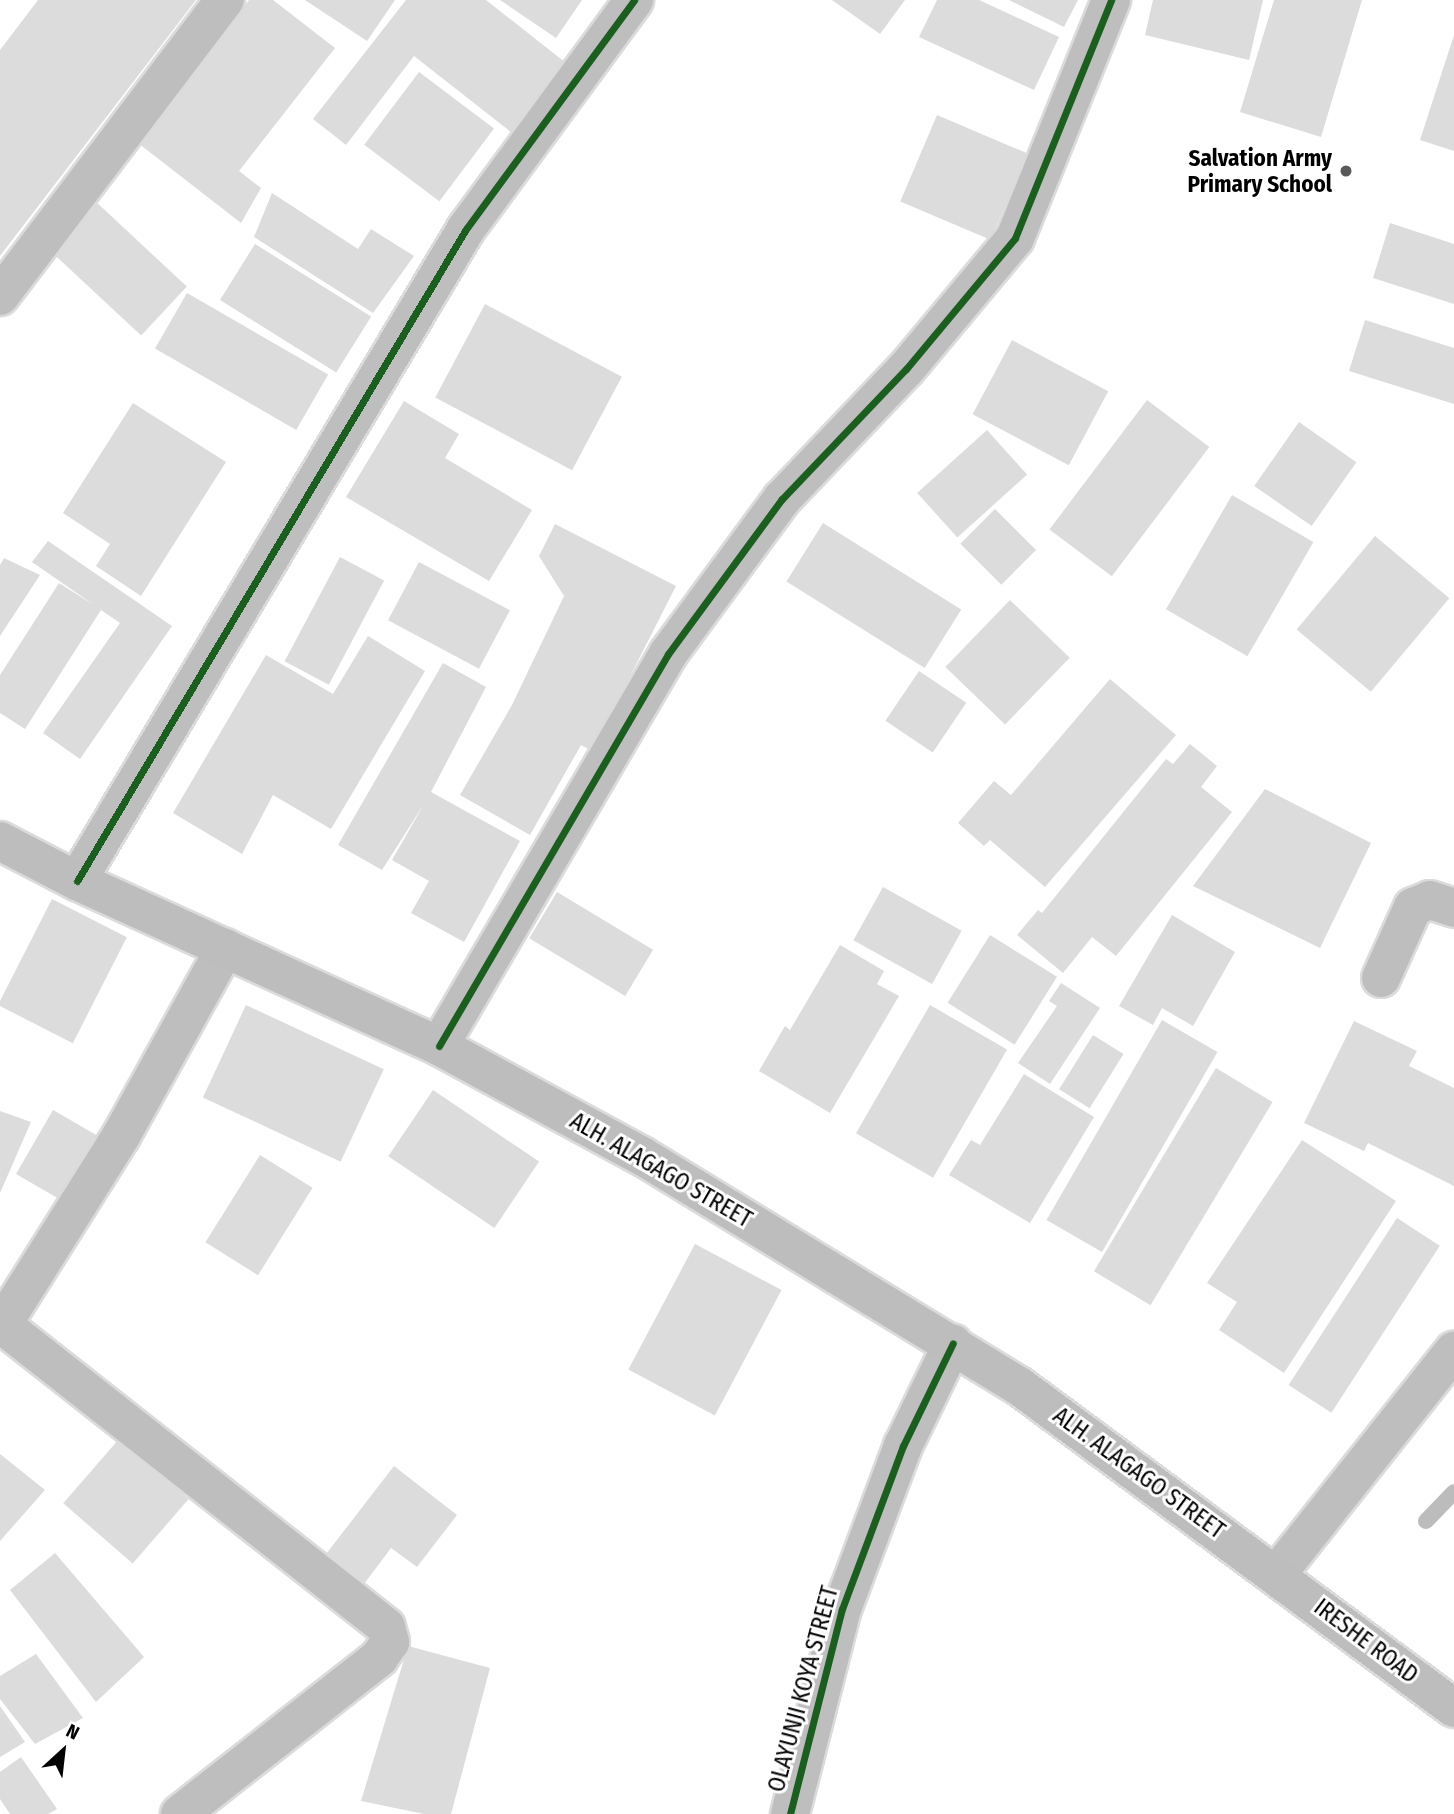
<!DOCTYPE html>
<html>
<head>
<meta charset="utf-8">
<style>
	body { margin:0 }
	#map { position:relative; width:1454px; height:1814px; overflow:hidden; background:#fff; font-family:"Fira Sans Condensed",sans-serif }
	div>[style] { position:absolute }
	.stream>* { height:16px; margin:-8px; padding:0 8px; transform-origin:8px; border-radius:8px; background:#bcbcbc }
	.building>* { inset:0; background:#dcdcdc; transform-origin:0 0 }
	.roads { filter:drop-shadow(2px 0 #dbdbdb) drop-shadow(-2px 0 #dbdbdb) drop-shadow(0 2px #dbdbdb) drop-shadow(0 -2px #dbdbdb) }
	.minor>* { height:38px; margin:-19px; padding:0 19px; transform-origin:19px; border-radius:19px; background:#bebebe }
	.major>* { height:38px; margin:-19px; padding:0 19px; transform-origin:19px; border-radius:19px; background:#bdbdbd }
	.cycleway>* { height:7px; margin:-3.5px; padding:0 3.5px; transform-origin:3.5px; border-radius:3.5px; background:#1b5e20 }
	.dots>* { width:19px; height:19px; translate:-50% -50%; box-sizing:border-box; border:4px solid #fff; border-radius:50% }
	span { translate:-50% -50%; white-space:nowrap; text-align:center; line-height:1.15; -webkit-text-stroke:6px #fff; paint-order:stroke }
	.poi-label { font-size:23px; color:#000; font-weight:700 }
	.right { translate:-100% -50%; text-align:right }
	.street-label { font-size:23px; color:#000 }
	.north { position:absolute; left:28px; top:1716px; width:70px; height:70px; -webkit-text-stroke:5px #fff; paint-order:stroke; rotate:27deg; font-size:19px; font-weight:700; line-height:28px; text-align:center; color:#000 }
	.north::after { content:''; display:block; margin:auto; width:24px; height:32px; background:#000; clip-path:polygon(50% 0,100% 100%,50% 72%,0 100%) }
</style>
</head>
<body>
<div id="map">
	<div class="stream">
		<div style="left:1426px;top:1521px;width:40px;rotate:-46deg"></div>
	</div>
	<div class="building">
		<div style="clip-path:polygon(38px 0,196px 0,0 256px,0 50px)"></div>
		<div style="clip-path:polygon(249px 0,273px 0,335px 48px,239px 171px,261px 188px,241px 223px,138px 143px)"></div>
		<div style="clip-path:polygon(305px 0,395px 0,367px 41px)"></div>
		<div style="clip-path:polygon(406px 0,486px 0,566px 63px,511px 132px,414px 56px,346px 145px,313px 119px)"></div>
		<div style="clip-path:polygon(500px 0,582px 0,556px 38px)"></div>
		<div style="clip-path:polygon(832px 0,905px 0,880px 34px)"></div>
		<div style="clip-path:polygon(937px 0,979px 0,1059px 37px,1034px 90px,919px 37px)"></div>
		<div style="clip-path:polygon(1009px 0,1078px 0,1064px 27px)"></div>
		<div style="clip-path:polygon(1153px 0,1263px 0,1249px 60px,1145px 35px)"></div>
		<div style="clip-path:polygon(1274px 0,1362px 0,1321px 137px,1240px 112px)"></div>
		<div style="clip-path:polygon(1454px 35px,1454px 151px,1420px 140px)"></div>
		<div style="left:419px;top:72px;width:94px;height:91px;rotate:37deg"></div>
		<div style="left:937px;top:115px;width:98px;height:94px;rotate:23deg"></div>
		<div style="clip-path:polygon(272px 193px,358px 249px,371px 229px,414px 256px,373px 313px,254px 237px)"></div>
		<div style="left:94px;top:200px;width:127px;height:67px;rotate:43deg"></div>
		<div style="clip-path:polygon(1390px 223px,1454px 244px,1454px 304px,1373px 278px)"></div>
		<div style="left:255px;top:244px;width:137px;height:66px;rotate:32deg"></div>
		<div style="left:187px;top:293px;width:163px;height:64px;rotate:30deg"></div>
		<div style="left:485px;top:304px;width:155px;height:106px;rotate:28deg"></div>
		<div style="clip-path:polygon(1365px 320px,1454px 348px,1454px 404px,1349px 371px)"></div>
		<div style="left:1012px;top:340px;width:109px;height:84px;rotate:28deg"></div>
		<div style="left:1147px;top:400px;width:78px;height:162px;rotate:37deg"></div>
		<div style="clip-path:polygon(404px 401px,459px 434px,445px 458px,532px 510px,489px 581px,346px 497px)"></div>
		<div style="clip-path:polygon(133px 403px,226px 462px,141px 596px,96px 566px,110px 544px,63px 513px)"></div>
		<div style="left:1299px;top:422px;width:70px;height:78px;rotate:35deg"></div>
		<div style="left:987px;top:430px;width:60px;height:94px;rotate:48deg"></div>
		<div style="left:1232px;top:495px;width:94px;height:132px;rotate:30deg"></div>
		<div style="left:995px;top:509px;width:58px;height:49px;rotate:45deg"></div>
		<div style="left:823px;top:523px;width:163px;height:69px;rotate:32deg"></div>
		<div style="clip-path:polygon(555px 524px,676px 586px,592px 751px,581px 745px,530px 835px,460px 795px,512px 705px,564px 596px,539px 556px)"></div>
		<div style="left:1375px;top:536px;width:97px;height:122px;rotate:40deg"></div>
		<div style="clip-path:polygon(48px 541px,172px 626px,80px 759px,43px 733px,120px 623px,101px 610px,25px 729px,0 713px,0 675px,59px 583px,94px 605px,32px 562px)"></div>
		<div style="left:340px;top:557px;width:50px;height:118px;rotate:28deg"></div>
		<div style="clip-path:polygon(4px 558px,40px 575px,0 636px,0 565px)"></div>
		<div style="left:419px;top:562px;width:103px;height:66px;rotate:28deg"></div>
		<div style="left:1010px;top:600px;width:83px;height:93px;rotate:44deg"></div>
		<div style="clip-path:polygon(368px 636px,425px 671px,331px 829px,273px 795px,242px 854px,173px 813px,266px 655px,333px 694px)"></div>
		<div style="clip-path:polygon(443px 663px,486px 687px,431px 792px,520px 841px,464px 942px,411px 913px,429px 881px,392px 860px,424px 804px,382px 870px,338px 845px)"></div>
		<div style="left:919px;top:671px;width:57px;height:60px;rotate:34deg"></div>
		<div style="clip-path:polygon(1110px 679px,1176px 735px,1045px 887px,990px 840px,984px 846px,958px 823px,994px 781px,1011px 795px)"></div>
		<div style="clip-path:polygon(1190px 744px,1217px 766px,1201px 787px,1232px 812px,1116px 956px,1092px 937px,1063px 973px,1017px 935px,1038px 910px,1042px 913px,1166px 759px,1173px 764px)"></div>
		<div style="clip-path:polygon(1265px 789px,1371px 843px,1320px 948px,1193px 886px)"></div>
		<div style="left:883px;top:887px;width:90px;height:61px;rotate:29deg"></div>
		<div style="left:557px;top:892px;width:112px;height:54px;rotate:31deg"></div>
		<div style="left:52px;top:899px;width:84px;height:119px;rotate:27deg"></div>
		<div style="clip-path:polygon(1172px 915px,1235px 952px,1193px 1026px,1162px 1008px,1153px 1025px,1119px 1006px)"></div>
		<div style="left:990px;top:935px;width:79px;height:80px;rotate:32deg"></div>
		<div style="clip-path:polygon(840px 945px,884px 971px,877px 984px,899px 996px,830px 1113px,759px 1071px,785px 1026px,790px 1030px)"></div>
		<div style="clip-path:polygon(1061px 983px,1100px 1008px,1050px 1084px,1018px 1063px,1057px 1006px,1049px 1001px)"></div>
		<div style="left:246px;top:1005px;width:152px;height:102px;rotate:25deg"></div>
		<div style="left:930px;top:1005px;width:89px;height:148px;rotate:30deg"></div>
		<div style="left:1162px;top:1020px;width:64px;height:231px;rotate:30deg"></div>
		<div style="clip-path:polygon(1354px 1021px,1417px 1051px,1409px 1066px,1454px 1088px,1454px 1186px,1368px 1143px,1364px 1151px,1304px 1123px)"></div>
		<div style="left:1093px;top:1035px;width:36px;height:64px;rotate:32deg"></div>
		<div style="left:1216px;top:1068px;width:66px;height:237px;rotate:31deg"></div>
		<div style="clip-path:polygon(1024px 1074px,1094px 1117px,1030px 1223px,949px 1175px,971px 1140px,980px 1145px)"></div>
		<div style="left:433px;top:1090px;width:128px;height:80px;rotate:34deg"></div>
		<div style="left:53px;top:1110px;width:61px;height:74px;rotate:30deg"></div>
		<div style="clip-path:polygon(0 1111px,31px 1122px,0 1193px)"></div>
		<div style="clip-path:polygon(1302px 1140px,1396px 1201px,1284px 1373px,1219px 1330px,1237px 1302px,1207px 1283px)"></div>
		<div style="left:260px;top:1155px;width:62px;height:103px;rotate:32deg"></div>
		<div style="left:1397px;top:1218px;width:51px;height:199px;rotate:33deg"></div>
		<div style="left:695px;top:1244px;width:98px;height:142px;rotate:28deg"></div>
		<div style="left:119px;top:1439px;width:92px;height:85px;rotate:41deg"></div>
		<div style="clip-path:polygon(0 1454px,45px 1490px,0 1541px)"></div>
		<div style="clip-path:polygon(394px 1466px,457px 1515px,417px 1567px,391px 1548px,361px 1588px,323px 1558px)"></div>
		<div style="clip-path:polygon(55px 1553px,144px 1657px,96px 1702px,10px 1590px)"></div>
		<div style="clip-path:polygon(408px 1646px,490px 1668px,451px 1814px,424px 1814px,361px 1801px)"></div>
		<div style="clip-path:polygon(36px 1654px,83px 1718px,35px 1744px,0 1699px,0 1676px)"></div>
		<div style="clip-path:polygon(0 1706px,25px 1742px,0 1757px)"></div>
		<div style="clip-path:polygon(21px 1757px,57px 1809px,48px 1814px,10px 1814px,0 1799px,0 1772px)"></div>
	</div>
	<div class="roads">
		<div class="minor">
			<div style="left:0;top:296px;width:372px;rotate:-52.8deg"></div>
			<div style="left:77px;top:881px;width:759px;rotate:-59.18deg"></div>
			<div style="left:466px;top:229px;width:284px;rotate:-53.7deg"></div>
			<div style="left:1381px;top:978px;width:78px;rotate:-65.7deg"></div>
			<div style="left:1413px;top:907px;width:18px;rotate:-22deg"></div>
			<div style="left:1430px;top:900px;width:25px;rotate:18deg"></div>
			<div style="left:439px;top:1046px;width:454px;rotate:-59.7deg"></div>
			<div style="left:668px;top:654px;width:192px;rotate:-53.7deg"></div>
			<div style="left:782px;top:499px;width:180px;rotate:-46.4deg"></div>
			<div style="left:906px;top:369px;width:170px;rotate:-50.2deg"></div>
			<div style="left:1015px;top:238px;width:257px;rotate:-68deg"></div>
			<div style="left:0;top:1323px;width:491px;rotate:38.2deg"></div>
			<div style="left:386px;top:1627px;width:16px;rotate:75deg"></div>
			<div style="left:390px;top:1642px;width:19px;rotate:125deg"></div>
			<div style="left:379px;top:1658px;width:253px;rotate:141.9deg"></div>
			<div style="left:2px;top:1325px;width:223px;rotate:-57.8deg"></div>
			<div style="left:121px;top:1136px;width:215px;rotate:-61deg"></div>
			<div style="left:1277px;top:1574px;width:285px;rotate:-51.6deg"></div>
			<div style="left:790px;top:1814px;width:211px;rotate:-75.8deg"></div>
			<div style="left:842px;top:1609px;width:174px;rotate:-69.5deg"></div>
			<div style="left:903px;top:1446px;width:114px;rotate:-64.1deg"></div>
		</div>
		<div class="major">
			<div style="left:0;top:841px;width:87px;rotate:27.5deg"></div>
			<div style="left:77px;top:881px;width:398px;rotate:24.5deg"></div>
			<div style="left:439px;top:1046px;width:231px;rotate:28.5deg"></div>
			<div style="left:642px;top:1156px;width:442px;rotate:31.4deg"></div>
			<div style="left:1019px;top:1386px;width:541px;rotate:36.51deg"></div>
		</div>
	</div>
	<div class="cycleway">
		<div style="left:77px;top:881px;width:759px;rotate:-59.18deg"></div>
		<div style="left:466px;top:229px;width:284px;rotate:-53.7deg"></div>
		<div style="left:439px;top:1046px;width:454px;rotate:-59.7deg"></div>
		<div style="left:668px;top:654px;width:192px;rotate:-53.7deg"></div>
		<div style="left:782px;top:499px;width:180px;rotate:-46.4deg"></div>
		<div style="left:906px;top:369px;width:170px;rotate:-50.2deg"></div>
		<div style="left:1015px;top:238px;width:257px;rotate:-68deg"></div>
		<div style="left:790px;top:1814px;width:211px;rotate:-75.8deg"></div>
		<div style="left:842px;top:1609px;width:174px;rotate:-69.5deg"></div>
		<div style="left:903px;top:1446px;width:114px;rotate:-64.1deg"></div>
	</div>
	<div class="dots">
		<div style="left:1346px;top:171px;background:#595959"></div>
	</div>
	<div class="poi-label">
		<span class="right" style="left:1332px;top:171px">Salvation Army<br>Primary School</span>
	</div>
	<div class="street-label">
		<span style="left:661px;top:1170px;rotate:30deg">ALH. ALAGAGO STREET</span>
		<span style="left:1139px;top:1473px;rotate:36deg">ALH. ALAGAGO STREET</span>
		<span style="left:1366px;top:1641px;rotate:37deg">IRESHE ROAD</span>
		<span style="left:803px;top:1689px;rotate:-75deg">OLAYUNJI KOYA STREET</span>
	</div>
	<div class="north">N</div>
</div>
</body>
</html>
